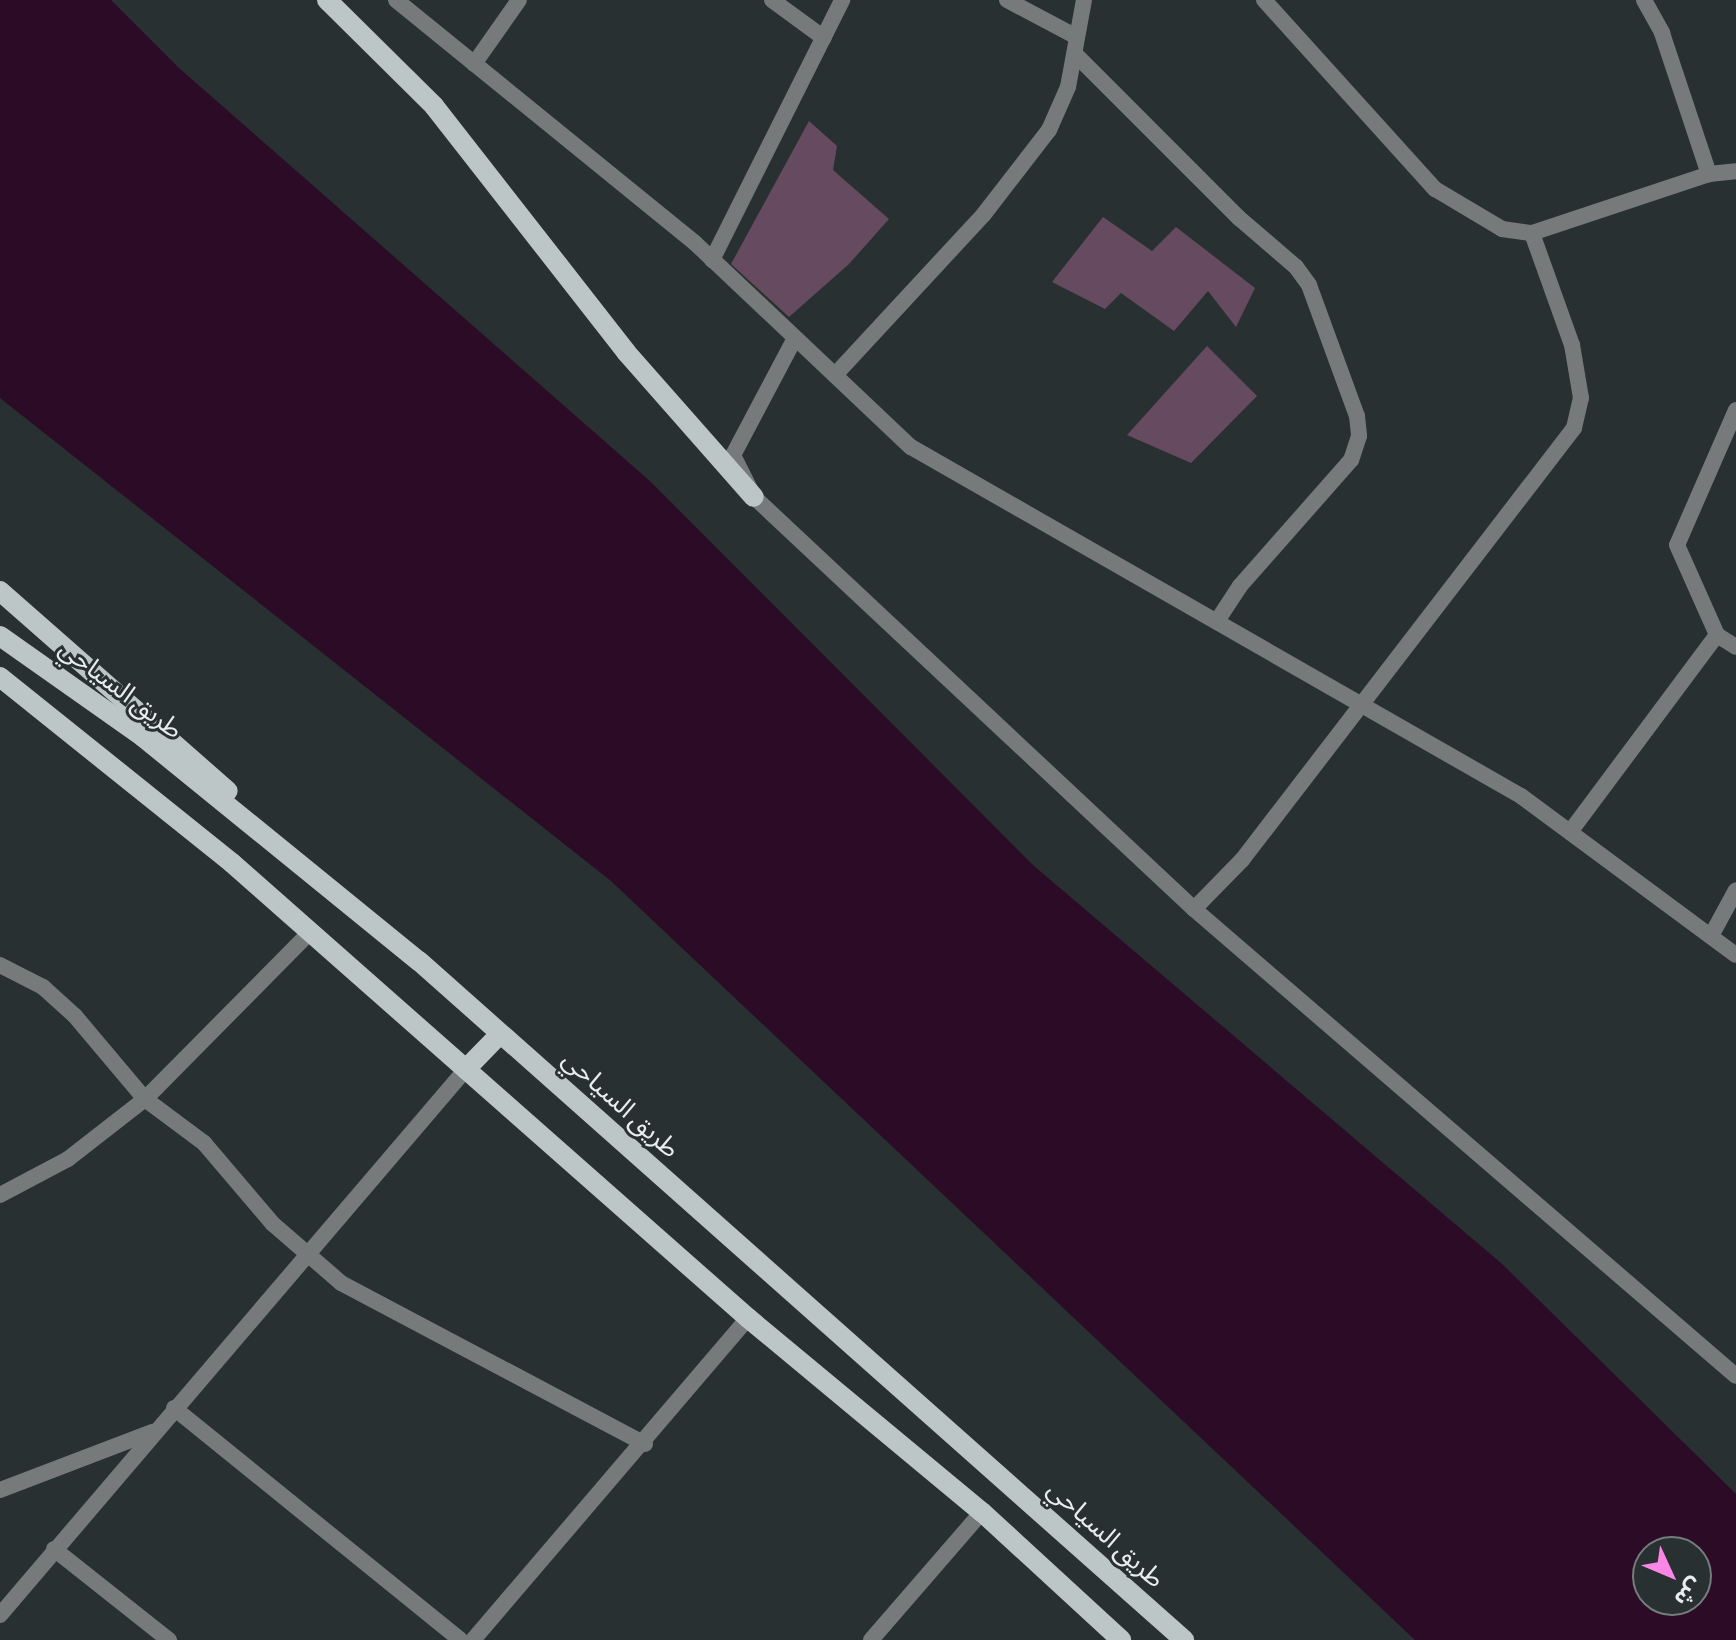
<!DOCTYPE html>
<html>
<head>
<meta charset="utf-8">
<style>
	body { margin:0 }
	#map { position:relative; width:1736px; height:1640px; overflow:hidden; background:#283031; font-family:"Sofia Sans Condensed","Noto Sans Arabic",sans-serif }
	div>[style] { position:absolute }
	.green>* { inset:0; background:#664a60 }
	.water>* { inset:0; background:#2b0b26 }
	.minor>* { height:16px; margin:-8px; padding:0 8px; transform-origin:8px; border-radius:8px; background:#767a7b }
	.tertiary>* { height:16px; margin:-8px; padding:0 8px; transform-origin:8px; border-radius:8px; background:#767a7b }
	.primary>* { height:20px; margin:-10px; padding:0 10px; transform-origin:10px; border-radius:10px; background:#bdc6c7 }
	span { translate:-50% -50%; white-space:nowrap; text-align:center; line-height:1.15; -webkit-text-stroke:6px #283031; paint-order:stroke }
	.street-label { font-size:26px; color:#e8eded }
	.north { position:absolute; left:1632px; top:1536px; width:80px; height:80px; box-sizing:border-box; background:#283031; border:2px solid #757c7c; border-radius:50%; rotate:134deg; font-size:22px; font-weight:700; line-height:32px; text-align:center; color:#e8eded }
	.north::after { content:''; display:block; margin:auto; width:28px; height:36px; background:#fa87e6; clip-path:polygon(50% 0,100% 100%,50% 72%,0 100%) }
</style>
</head>
<body>
<div id="map">
	<div class="green">
		<div style="clip-path:polygon(809px 121px,837px 146px,833px 170px,889px 219px,849px 264px,789px 317px,731px 264px)"></div>
		<div style="clip-path:polygon(1103px 217px,1152px 251px,1176px 227px,1255px 288px,1236px 327px,1208px 291px,1174px 331px,1121px 293px,1105px 309px,1052px 282px)"></div>
		<div style="clip-path:polygon(1207px 346px,1257px 396px,1191px 463px,1127px 435px)"></div>
	</div>
	<div class="water">
		<div style="clip-path:polygon(evenodd,0 0,111px 0,179px 68px,651px 482px,1034px 866px,1501px 1263px,1736px 1494px,1736px 1640px,1415px 1640px,611px 881px,0 398px,0 0,1648px 1552px,1696px 1552px,1696px 1600px,1648px 1600px,1648px 1552px)"></div>
	</div>
	<div class="minor">
		<div style="left:772px;top:0;width:64px;rotate:36.2deg"></div>
		<div style="left:1007px;top:0;width:79px;rotate:27.9deg"></div>
		<div style="left:1264px;top:0;width:255px;rotate:47.9deg"></div>
		<div style="left:1435px;top:189px;width:78px;rotate:30.8deg"></div>
		<div style="left:1502px;top:229px;width:30px;rotate:8deg"></div>
		<div style="left:1532px;top:233px;width:187px;rotate:-18.4deg"></div>
		<div style="left:1709px;top:174px;width:27px;rotate:-6deg"></div>
		<div style="left:1644px;top:0;width:38px;rotate:61deg"></div>
		<div style="left:1662px;top:33px;width:149px;rotate:71.6deg"></div>
		<div style="left:1075px;top:54px;width:232px;rotate:45deg"></div>
		<div style="left:1239px;top:218px;width:75px;rotate:40.7deg"></div>
		<div style="left:1296px;top:267px;width:22px;rotate:54deg"></div>
		<div style="left:1309px;top:285px;width:140px;rotate:69.9deg"></div>
		<div style="left:1357px;top:416px;width:20px;rotate:84deg"></div>
		<div style="left:1359px;top:436px;width:25px;rotate:108deg"></div>
		<div style="left:1351px;top:460px;width:168px;rotate:131.4deg"></div>
		<div style="left:1240px;top:586px;width:42px;rotate:123.3deg"></div>
		<div style="left:474px;top:64px;width:78px;rotate:-54.9deg"></div>
		<div style="left:712px;top:260px;width:291px;rotate:-63.4deg"></div>
		<div style="left:835px;top:375px;width:219px;rotate:-47.2deg"></div>
		<div style="left:984px;top:214px;width:106px;rotate:-52.3deg"></div>
		<div style="left:1049px;top:130px;width:47px;rotate:-66.2deg"></div>
		<div style="left:1068px;top:87px;width:88px;rotate:-79.6deg"></div>
		<div style="left:1736px;top:410px;width:147px;rotate:113.6deg"></div>
		<div style="left:1677px;top:545px;width:98px;rotate:66deg"></div>
		<div style="left:1717px;top:635px;width:22px;rotate:32deg"></div>
		<div style="left:1570px;top:832px;width:246px;rotate:-53.3deg"></div>
		<div style="left:1194px;top:909px;width:69px;rotate:-45.6deg"></div>
		<div style="left:1242px;top:860px;width:545px;rotate:-52.46deg"></div>
		<div style="left:1574px;top:428px;width:31px;rotate:-77deg"></div>
		<div style="left:1581px;top:398px;width:54px;rotate:-99.6deg"></div>
		<div style="left:1572px;top:345px;width:119px;rotate:-109.7deg"></div>
		<div style="left:1711px;top:936px;width:52px;rotate:-61.5deg"></div>
		<div style="left:0;top:965px;width:48px;rotate:27.1deg"></div>
		<div style="left:43px;top:987px;width:43px;rotate:42.2deg"></div>
		<div style="left:75px;top:1016px;width:109px;rotate:49.9deg"></div>
		<div style="left:145px;top:1099px;width:74px;rotate:36.7deg"></div>
		<div style="left:204px;top:1143px;width:106px;rotate:49.6deg"></div>
		<div style="left:273px;top:1224px;width:90px;rotate:40.9deg"></div>
		<div style="left:341px;top:1283px;width:344px;rotate:27.9deg"></div>
		<div style="left:0;top:1195px;width:77px;rotate:-27.9deg"></div>
		<div style="left:68px;top:1159px;width:98px;rotate:-37.9deg"></div>
		<div style="left:145px;top:1099px;width:235px;rotate:-45.3deg"></div>
		<div style="left:174px;top:1408px;width:368px;rotate:39deg"></div>
		<div style="left:0;top:1490px;width:163px;rotate:-20.9deg"></div>
		<div style="left:54px;top:1549px;width:147px;rotate:38.4deg"></div>
		<div style="left:0;top:1615px;width:718px;rotate:-49.52deg"></div>
		<div style="left:473px;top:1640px;width:423px;rotate:-49.5deg"></div>
		<div style="left:871px;top:1640px;width:169px;rotate:-49.1deg"></div>
	</div>
	<div class="tertiary">
		<div style="left:396px;top:0;width:385px;rotate:39.1deg"></div>
		<div style="left:695px;top:243px;width:297px;rotate:43.4deg"></div>
		<div style="left:911px;top:447px;width:703px;rotate:29.78deg"></div>
		<div style="left:1521px;top:796px;width:267px;rotate:36.5deg"></div>
		<div style="left:795px;top:338px;width:132px;rotate:117.9deg"></div>
		<div style="left:733px;top:455px;width:47px;rotate:63.4deg"></div>
		<div style="left:754px;top:497px;width:603px;rotate:43.12deg"></div>
		<div style="left:1194px;top:909px;width:715px;rotate:40.75deg"></div>
	</div>
	<div class="primary">
		<div style="left:327px;top:0;width:151px;rotate:44.7deg"></div>
		<div style="left:434px;top:106px;width:312px;rotate:52deg"></div>
		<div style="left:626px;top:352px;width:193px;rotate:48.6deg"></div>
		<div style="left:0;top:591px;width:303px;rotate:41.3deg"></div>
		<div style="left:0;top:636px;width:175px;rotate:35.2deg"></div>
		<div style="left:143px;top:737px;width:355px;rotate:39.1deg"></div>
		<div style="left:419px;top:961px;width:1023px;rotate:41.59deg"></div>
		<div style="left:0;top:677px;width:297px;rotate:38.7deg"></div>
		<div style="left:232px;top:863px;width:688px;rotate:41.41deg"></div>
		<div style="left:748px;top:1318px;width:304px;rotate:39.7deg"></div>
		<div style="left:982px;top:1512px;width:189px;rotate:42.6deg"></div>
		<div style="left:466px;top:1069px;width:49px;rotate:-45.8deg"></div>
	</div>
	<div class="street-label">
		<span style="left:120px;top:690px;rotate:37deg">طريق السياحي</span>
		<span style="left:620px;top:1105px;rotate:42deg">طريق السياحي</span>
		<span style="left:1105px;top:1535px;rotate:42deg">طريق السياحي</span>
	</div>
	<div class="north">ش</div>
</div>
</body>
</html>
